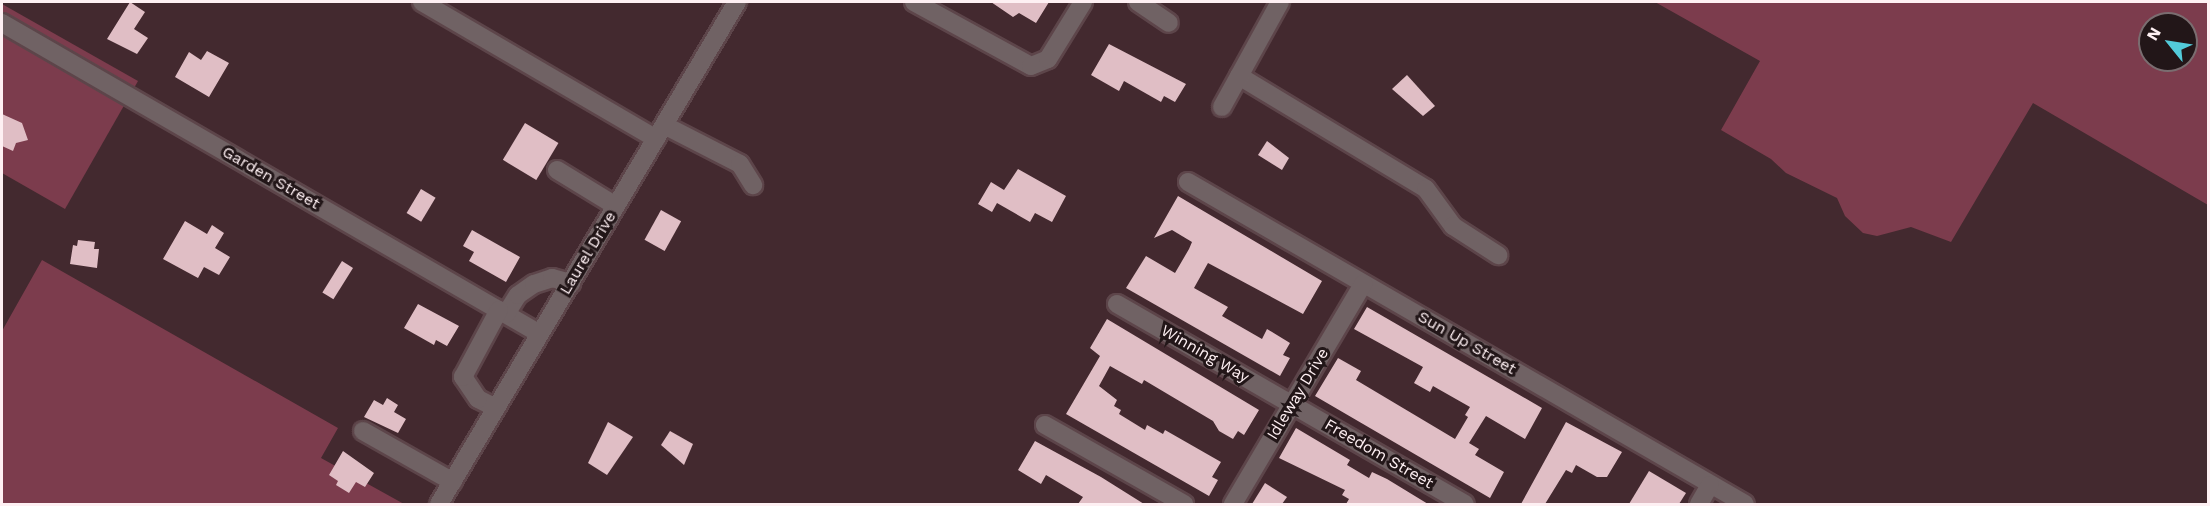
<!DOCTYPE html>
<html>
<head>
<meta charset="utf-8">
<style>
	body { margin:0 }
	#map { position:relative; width:2210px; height:506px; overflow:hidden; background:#43292f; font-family:"Work Sans",sans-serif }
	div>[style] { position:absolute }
	.green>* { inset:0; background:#7c3c4d }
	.building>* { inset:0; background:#e0bec5; transform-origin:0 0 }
	.roads { filter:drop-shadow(2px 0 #5d454a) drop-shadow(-2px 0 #5d454a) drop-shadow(0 2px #5d454a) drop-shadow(0 -2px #5d454a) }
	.minor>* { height:18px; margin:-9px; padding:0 9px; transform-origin:9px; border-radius:9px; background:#706264 }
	span { translate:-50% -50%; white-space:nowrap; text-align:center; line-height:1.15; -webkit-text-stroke:6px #221618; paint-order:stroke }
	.street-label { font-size:16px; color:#fef0f3 }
	.frame { position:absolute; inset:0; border:3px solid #fef0f3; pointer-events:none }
	.north { position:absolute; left:2138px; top:12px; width:60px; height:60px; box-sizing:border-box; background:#221618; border:2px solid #7a6d70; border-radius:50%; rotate:300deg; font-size:16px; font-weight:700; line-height:24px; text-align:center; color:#fef0f3 }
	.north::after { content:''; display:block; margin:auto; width:21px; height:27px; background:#53cbda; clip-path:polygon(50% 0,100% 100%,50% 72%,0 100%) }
</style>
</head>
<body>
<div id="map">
	<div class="green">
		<div style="clip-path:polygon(evenodd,1655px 2px,2208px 2px,2208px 205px,2033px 103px,1951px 242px,1911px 227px,1877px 236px,1863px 233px,1845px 216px,1837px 198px,1786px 173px,1771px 159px,1721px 130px,1760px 61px,1655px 2px,2150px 24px,2186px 24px,2186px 60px,2150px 60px,2150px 24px)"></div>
		<div style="clip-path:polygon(2px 4px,138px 81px,65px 209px,2px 173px)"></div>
		<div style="clip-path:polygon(42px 260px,338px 428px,321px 458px,404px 504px,2px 504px,2px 331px)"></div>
	</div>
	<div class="building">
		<div style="clip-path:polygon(130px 2px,145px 12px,134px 29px,148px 38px,137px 54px,107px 39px)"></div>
		<div style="clip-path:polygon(991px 2px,1049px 2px,1036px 23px,1019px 13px,1013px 17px)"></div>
		<div style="clip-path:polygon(1109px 44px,1186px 84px,1175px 102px,1164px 96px,1161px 102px,1124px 81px,1119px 91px,1091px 75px)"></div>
		<div style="clip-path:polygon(207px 51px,229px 63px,209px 97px,175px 77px,189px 52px,201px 60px)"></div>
		<div style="clip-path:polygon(1407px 75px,1435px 106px,1423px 116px,1392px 89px)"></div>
		<div style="clip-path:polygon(2px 114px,22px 123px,28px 140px,16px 143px,13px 151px,2px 146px)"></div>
		<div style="left:525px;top:123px;width:39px;height:43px;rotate:31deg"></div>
		<div style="clip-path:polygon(1267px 141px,1289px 158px,1282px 170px,1258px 155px)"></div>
		<div style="clip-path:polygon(1018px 169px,1066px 196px,1052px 222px,1035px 213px,1030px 222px,997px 203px,992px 212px,978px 204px,991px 182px,1004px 190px)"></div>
		<div style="left:421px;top:189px;width:17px;height:28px;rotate:31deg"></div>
		<div style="clip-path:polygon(1178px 196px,1322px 281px,1303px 314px,1208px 263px,1194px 288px,1228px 307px,1222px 316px,1262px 339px,1267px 329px,1290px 343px,1283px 355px,1290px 358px,1280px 376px,1126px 288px,1146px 256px,1175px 273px,1189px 249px,1192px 242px,1172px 230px,1154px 238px)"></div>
		<div style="left:661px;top:210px;width:23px;height:34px;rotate:29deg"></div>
		<div style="clip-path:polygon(185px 221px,207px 234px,212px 225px,224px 233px,215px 248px,230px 257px,219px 275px,204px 267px,198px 278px,163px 259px)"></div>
		<div style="clip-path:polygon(472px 230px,520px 257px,506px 282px,469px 261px,474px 252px,463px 246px)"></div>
		<div style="clip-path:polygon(78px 240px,95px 242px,94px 249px,99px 249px,97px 268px,70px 264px,73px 245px,77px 246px)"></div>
		<div style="left:342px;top:261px;width:13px;height:37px;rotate:32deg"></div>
		<div style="clip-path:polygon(418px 304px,459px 326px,447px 346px,436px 340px,434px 345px,404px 328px)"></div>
		<div style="clip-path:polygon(1367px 307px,1542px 408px,1525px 439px,1486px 416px,1469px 443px,1479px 449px,1475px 455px,1504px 472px,1490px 498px,1315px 396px,1338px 358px,1361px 371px,1356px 380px,1455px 439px,1468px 417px,1465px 415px,1470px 407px,1433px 386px,1430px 392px,1414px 383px,1423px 367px,1354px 329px)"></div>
		<div style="clip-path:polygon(1107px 319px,1259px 410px,1244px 435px,1238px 431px,1233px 439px,1219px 431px,1213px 421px,1144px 380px,1142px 384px,1110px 366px,1099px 386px,1117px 400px,1114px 406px,1121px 410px,1119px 414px,1145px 430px,1147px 425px,1163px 434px,1165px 430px,1221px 462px,1212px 477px,1218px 480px,1209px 496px,1066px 414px,1100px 356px,1090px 348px)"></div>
		<div style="clip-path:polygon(387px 398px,398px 405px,394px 412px,406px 419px,398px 433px,364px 417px,374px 400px,383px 405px)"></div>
		<div style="clip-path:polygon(608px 422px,633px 437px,607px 475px,588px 463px)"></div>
		<div style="clip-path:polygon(1566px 422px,1622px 452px,1607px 477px,1597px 477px,1576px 465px,1572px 473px,1566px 470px,1545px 504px,1521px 504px)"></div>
		<div style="clip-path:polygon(1296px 428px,1350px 460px,1347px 465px,1369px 478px,1372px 472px,1387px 479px,1428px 504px,1346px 504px,1349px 499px,1342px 495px,1345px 490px,1279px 458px)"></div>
		<div style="clip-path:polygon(670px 431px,693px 444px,684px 465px,661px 445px)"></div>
		<div style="clip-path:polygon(1035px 441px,1101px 477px,1144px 504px,1078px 504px,1083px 497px,1046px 475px,1041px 484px,1018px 470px)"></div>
		<div style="clip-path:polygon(343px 451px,374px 473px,365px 487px,356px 482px,349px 493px,336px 485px,338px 481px,329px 475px)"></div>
		<div style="clip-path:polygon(1649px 471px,1686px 493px,1679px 504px,1629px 504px)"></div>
		<div style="clip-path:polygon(1265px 483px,1287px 497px,1282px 504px,1252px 504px)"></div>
	</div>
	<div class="roads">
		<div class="minor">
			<div style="left:422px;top:2px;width:271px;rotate:30.3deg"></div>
			<div style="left:914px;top:2px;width:133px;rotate:28.7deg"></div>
			<div style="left:1031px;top:66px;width:18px;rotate:-22deg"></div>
			<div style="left:1048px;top:59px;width:67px;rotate:-58.4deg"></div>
			<div style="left:1138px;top:2px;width:37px;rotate:34deg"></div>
			<div style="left:2px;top:23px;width:621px;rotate:30.03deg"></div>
			<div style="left:1239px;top:76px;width:218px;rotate:31.1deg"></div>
			<div style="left:1426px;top:189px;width:46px;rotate:53.9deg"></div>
			<div style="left:1453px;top:226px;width:54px;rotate:32.8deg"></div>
			<div style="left:1222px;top:107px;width:120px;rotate:-61.1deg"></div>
			<div style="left:664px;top:125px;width:85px;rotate:27.2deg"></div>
			<div style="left:740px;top:164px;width:25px;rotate:58deg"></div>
			<div style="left:557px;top:170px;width:69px;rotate:31.4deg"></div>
			<div style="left:1188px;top:182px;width:643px;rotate:30.03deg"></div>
			<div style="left:1117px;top:304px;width:401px;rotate:29.9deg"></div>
			<div style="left:506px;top:314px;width:22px;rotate:-58deg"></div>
			<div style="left:518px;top:295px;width:19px;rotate:-35deg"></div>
			<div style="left:534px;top:284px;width:19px;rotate:-18deg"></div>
			<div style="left:552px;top:278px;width:20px;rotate:15deg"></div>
			<div style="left:496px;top:408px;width:20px;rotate:-153deg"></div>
			<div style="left:478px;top:399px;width:27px;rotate:-124deg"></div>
			<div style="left:463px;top:377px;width:76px;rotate:-61.8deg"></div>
			<div style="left:1045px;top:425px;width:160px;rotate:29.6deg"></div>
			<div style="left:363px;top:431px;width:103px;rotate:29.5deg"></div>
			<div style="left:439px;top:504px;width:584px;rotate:-59.31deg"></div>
			<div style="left:1233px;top:504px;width:256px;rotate:-59.4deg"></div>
			<div style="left:1699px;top:504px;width:22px;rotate:-60deg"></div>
		</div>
	</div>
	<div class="street-label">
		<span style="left:271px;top:178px;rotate:30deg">Garden Street</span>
		<span style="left:588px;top:253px;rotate:-59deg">Laurel Drive</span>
		<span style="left:1467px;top:343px;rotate:30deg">Sun Up Street</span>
		<span style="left:1205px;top:354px;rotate:30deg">Winning Way</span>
		<span style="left:1298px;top:394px;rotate:-59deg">Idleway Drive</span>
		<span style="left:1379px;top:454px;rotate:30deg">Freedom Street</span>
	</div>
	<div class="frame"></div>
	<div class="north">N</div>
</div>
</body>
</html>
